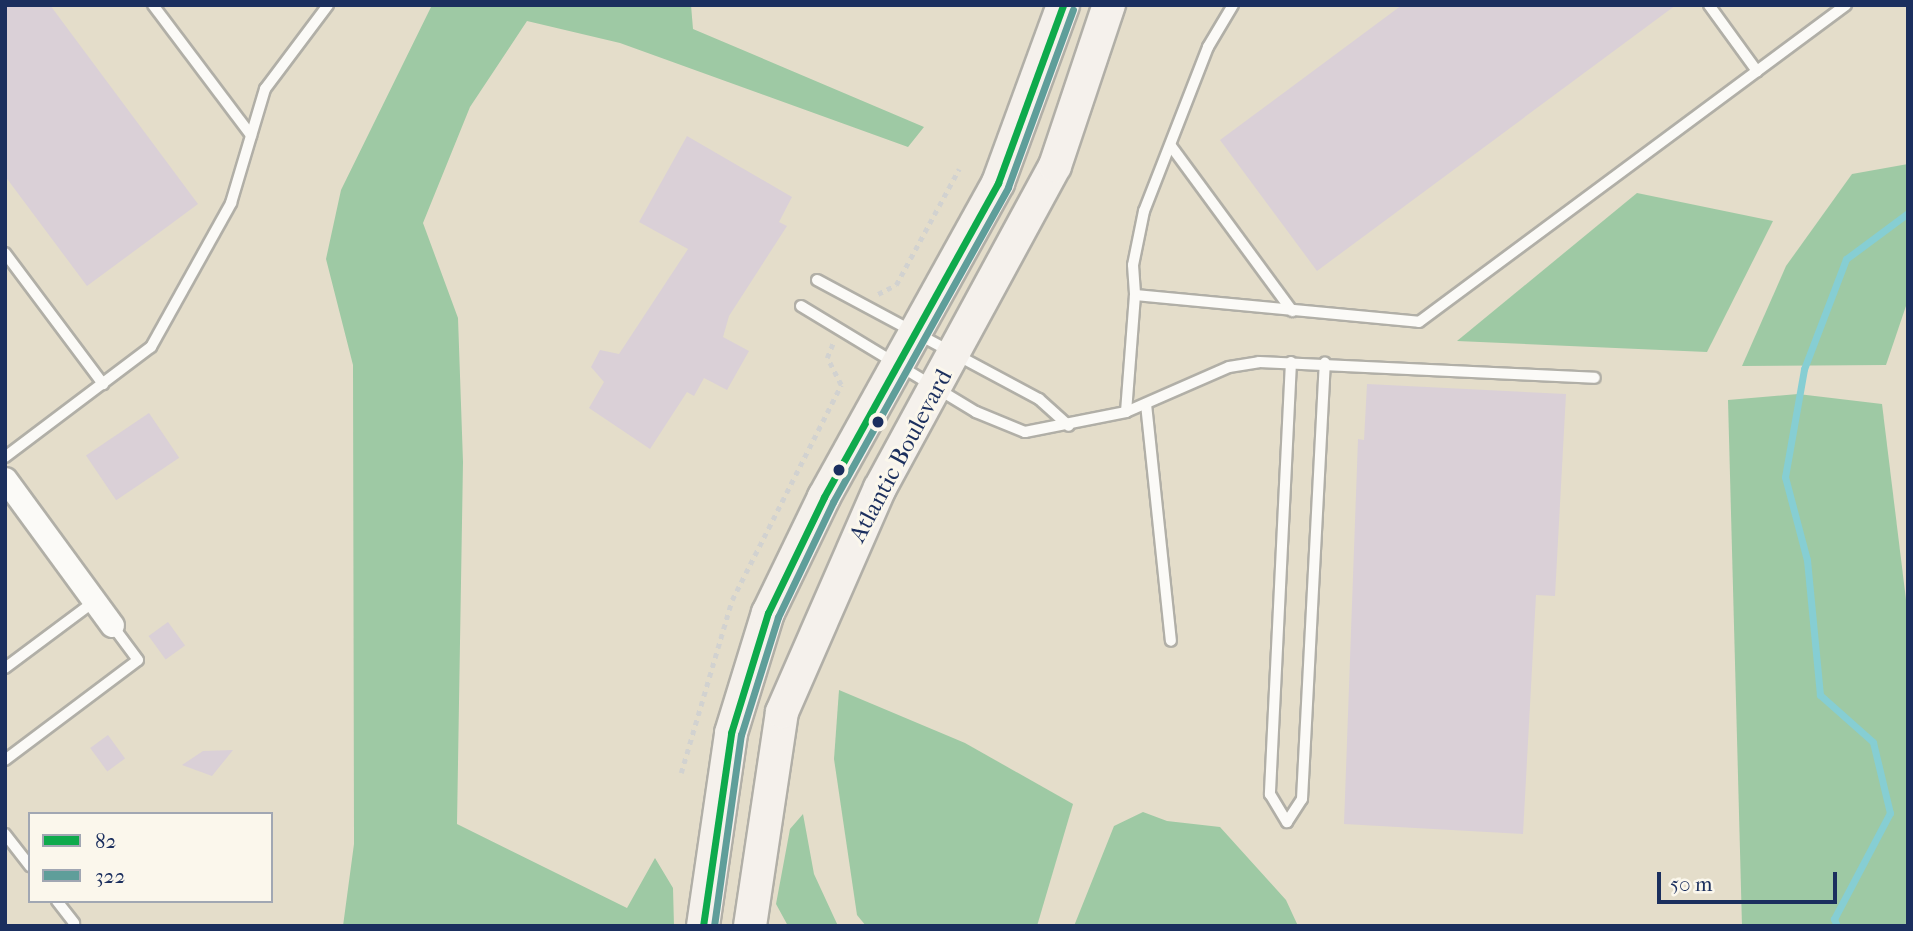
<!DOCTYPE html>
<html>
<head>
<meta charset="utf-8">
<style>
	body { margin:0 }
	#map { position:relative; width:1913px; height:931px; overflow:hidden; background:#e4ddca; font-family:"IM FELL French Canon",serif }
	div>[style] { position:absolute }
	.forest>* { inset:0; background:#9ec9a4 }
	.stream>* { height:7px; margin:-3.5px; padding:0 3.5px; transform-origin:3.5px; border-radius:3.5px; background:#86ced3 }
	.building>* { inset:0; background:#dad0d7; transform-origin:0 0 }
	.path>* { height:4.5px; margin-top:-2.25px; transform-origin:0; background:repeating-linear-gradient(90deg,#d2d2d0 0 5px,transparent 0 10px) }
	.roads { filter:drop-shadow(2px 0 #b1afa7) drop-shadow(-2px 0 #b1afa7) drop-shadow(0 2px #b1afa7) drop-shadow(0 -2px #b1afa7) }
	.lane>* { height:10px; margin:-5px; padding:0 5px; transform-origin:5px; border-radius:5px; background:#fbfaf7 }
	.street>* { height:23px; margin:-11.5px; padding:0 11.5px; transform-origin:11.5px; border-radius:11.5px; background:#fbfaf7 }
	.secondary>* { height:32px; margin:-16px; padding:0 16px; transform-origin:16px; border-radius:16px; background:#f5f1ec }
	.bus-1>* { height:7px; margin:-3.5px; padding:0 3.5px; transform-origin:3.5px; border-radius:3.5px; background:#0eaa4c }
	.bus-2>* { height:7px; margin:-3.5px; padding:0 3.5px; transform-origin:3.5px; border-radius:3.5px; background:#5f9e9a }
	.dots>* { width:19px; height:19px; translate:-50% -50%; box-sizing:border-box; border:4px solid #fbf7ec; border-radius:50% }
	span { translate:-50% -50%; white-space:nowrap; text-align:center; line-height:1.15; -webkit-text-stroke:6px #fbf7ec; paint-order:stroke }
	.street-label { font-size:24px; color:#1b2f5e }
	.frame { position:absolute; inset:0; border:7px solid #1b2f5e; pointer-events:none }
	.legend { position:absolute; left:28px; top:812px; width:245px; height:91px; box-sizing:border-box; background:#fbf7ec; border:2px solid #a1a7b3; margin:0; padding:9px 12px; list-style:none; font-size:21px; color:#1b2f5e }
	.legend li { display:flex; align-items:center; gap:14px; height:35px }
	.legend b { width:35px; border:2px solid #a1a7b3 }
	.scale { position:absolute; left:1657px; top:872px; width:180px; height:32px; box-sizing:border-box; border:4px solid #1b2f5e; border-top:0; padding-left:9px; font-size:21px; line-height:24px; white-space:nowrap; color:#1b2f5e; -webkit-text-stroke:5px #fbf7ec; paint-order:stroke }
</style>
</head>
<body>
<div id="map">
	<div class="forest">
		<div style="clip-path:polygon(432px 5px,691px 5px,693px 29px,924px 127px,908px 147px,620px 43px,527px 21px,470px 107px,423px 223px,458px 318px,463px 462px,457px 824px,627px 908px,655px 858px,673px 888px,674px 926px,343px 926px,354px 844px,353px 365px,326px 259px,341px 190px)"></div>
		<div style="clip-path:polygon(1908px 164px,1908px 300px,1886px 365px,1742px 366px,1786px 266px,1852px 174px)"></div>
		<div style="clip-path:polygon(1637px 193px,1773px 221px,1707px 352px,1457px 341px)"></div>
		<div style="clip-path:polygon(1798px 394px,1882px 404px,1908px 616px,1908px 926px,1742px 926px,1728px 400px)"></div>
		<div style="clip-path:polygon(839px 690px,965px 743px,1073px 804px,1037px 926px,866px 926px,857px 915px,834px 759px)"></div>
		<div style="clip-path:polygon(1143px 812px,1167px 821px,1220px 827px,1286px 900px,1298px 926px,1074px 926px,1114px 826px)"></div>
		<div style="clip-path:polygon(803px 814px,814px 874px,838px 926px,788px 926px,776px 904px,790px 829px)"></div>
	</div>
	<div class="stream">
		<div style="left:1837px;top:926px;width:8px;rotate:-113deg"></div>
		<div style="left:1834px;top:919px;width:120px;rotate:-62.2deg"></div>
		<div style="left:1890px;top:813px;width:73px;rotate:-103.5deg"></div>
		<div style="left:1873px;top:742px;width:71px;rotate:-138.4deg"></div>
		<div style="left:1820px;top:695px;width:136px;rotate:-95.5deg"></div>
		<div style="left:1807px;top:560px;width:86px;rotate:-104.8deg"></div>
		<div style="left:1785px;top:477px;width:110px;rotate:-80deg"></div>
		<div style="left:1804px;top:369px;width:118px;rotate:-69.1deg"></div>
		<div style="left:1846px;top:259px;width:77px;rotate:-36.6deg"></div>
	</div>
	<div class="building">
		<div style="clip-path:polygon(5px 5px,50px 5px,198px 204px,87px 286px,5px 176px)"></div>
		<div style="clip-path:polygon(1402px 5px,1676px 5px,1317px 271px,1220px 140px)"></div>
		<div style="clip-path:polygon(687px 136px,792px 197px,779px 222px,787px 226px,729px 316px,723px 337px,749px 351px,727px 390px,704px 378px,694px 396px,687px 392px,650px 449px,589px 408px,604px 382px,591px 367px,600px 350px,619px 354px,688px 249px,639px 222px)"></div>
		<div style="clip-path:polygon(1367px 384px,1566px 394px,1555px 596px,1536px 595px,1523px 834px,1344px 824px,1358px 439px,1364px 440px)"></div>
		<div style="left:149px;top:413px;width:54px;height:76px;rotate:56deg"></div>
		<div style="left:168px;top:622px;width:29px;height:24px;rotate:54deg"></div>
		<div style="left:108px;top:735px;width:29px;height:22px;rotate:54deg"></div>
		<div style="clip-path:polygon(233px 750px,212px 776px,182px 765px,203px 751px)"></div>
	</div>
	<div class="path">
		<div style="left:878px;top:294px;width:20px;rotate:-27deg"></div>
		<div style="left:896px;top:285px;width:132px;rotate:-61.5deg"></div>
		<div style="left:681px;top:773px;width:180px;rotate:-73.6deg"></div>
		<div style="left:732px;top:600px;width:241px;rotate:-63.1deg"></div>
		<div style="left:841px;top:385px;width:30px;rotate:-117deg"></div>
		<div style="left:827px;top:358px;width:16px;rotate:-68deg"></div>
	</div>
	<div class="roads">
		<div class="lane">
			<div style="left:153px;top:5px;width:163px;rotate:53deg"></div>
			<div style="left:1233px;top:5px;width:49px;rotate:120.8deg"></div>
			<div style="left:1208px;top:47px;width:176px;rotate:111.3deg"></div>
			<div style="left:1144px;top:211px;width:55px;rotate:101.5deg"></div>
			<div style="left:1133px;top:265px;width:30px;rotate:86deg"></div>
			<div style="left:1135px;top:295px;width:285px;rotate:5.4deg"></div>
			<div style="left:1419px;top:322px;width:532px;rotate:-36.59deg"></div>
			<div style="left:1709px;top:5px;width:82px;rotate:54deg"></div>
			<div style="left:1171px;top:146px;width:205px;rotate:53.7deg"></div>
			<div style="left:5px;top:253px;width:164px;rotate:53.2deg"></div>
			<div style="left:817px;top:280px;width:252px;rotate:28.2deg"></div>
			<div style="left:1039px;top:399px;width:40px;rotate:42deg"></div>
			<div style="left:801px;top:306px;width:205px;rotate:31.2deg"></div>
			<div style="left:976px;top:412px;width:53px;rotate:22.2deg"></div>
			<div style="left:1025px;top:432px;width:103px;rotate:-11.2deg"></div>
			<div style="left:1126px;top:412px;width:112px;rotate:-23.6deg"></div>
			<div style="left:1229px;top:367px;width:30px;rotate:-9deg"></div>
			<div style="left:1259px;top:362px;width:336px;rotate:2.7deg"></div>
			<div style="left:1291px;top:362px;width:433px;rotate:92.8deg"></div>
			<div style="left:1270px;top:794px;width:33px;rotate:59deg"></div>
			<div style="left:1287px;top:822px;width:27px;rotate:-57deg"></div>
			<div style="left:1302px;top:799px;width:437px;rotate:-87deg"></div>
			<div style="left:1146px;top:404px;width:238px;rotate:84deg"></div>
			<div style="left:1126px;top:412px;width:117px;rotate:-85.6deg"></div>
			<div style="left:5px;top:457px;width:183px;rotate:-37deg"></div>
			<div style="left:151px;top:347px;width:165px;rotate:-60.9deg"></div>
			<div style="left:231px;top:203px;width:119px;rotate:-73.4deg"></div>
			<div style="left:265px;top:89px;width:105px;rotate:-53.1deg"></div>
			<div style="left:5px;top:668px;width:112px;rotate:-36.7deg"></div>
			<div style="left:5px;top:760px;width:166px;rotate:-36.9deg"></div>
			<div style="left:138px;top:660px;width:44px;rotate:-126.6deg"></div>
			<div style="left:5px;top:834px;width:41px;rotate:52deg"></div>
			<div style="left:57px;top:901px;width:28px;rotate:52deg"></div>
		</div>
		<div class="street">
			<div style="left:5px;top:479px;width:181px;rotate:53.8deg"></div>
		</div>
		<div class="secondary">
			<div style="left:703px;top:926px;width:195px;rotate:-81.7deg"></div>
			<div style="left:731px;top:733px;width:126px;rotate:-72.9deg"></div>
			<div style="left:768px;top:613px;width:129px;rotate:-64.2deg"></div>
			<div style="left:824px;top:497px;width:359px;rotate:-61deg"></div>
			<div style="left:998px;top:183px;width:189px;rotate:-69.9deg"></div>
			<div style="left:750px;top:926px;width:216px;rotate:-81.5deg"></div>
			<div style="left:782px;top:712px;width:244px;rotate:-66.4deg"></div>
			<div style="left:880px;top:488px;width:366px;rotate:-61.5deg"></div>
			<div style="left:1055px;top:166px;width:170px;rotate:-71.5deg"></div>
		</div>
	</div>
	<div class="bus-1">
		<div style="left:703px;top:926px;width:195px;rotate:-81.7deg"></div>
		<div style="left:731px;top:733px;width:126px;rotate:-72.9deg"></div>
		<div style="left:768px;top:613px;width:129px;rotate:-64.2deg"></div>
		<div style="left:824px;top:497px;width:359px;rotate:-61deg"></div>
		<div style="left:998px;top:183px;width:189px;rotate:-69.9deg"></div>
	</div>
	<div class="bus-2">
		<div style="left:714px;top:926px;width:193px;rotate:-82deg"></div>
		<div style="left:741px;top:735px;width:124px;rotate:-72.6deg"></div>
		<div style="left:778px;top:617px;width:127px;rotate:-64.4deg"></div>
		<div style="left:833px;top:502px;width:360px;rotate:-60.9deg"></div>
		<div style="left:1008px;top:187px;width:189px;rotate:-69.9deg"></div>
	</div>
	<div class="dots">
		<div style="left:878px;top:422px;background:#1b2f5e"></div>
		<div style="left:839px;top:470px;background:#1b2f5e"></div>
	</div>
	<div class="street-label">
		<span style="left:901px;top:456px;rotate:-62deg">Atlantic Boulevard</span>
	</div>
	<div class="frame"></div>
	<ul class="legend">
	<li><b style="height:9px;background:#0eaa4c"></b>82</li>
	<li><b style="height:9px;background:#5f9e9a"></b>322</li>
	</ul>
	<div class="scale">50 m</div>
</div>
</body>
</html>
